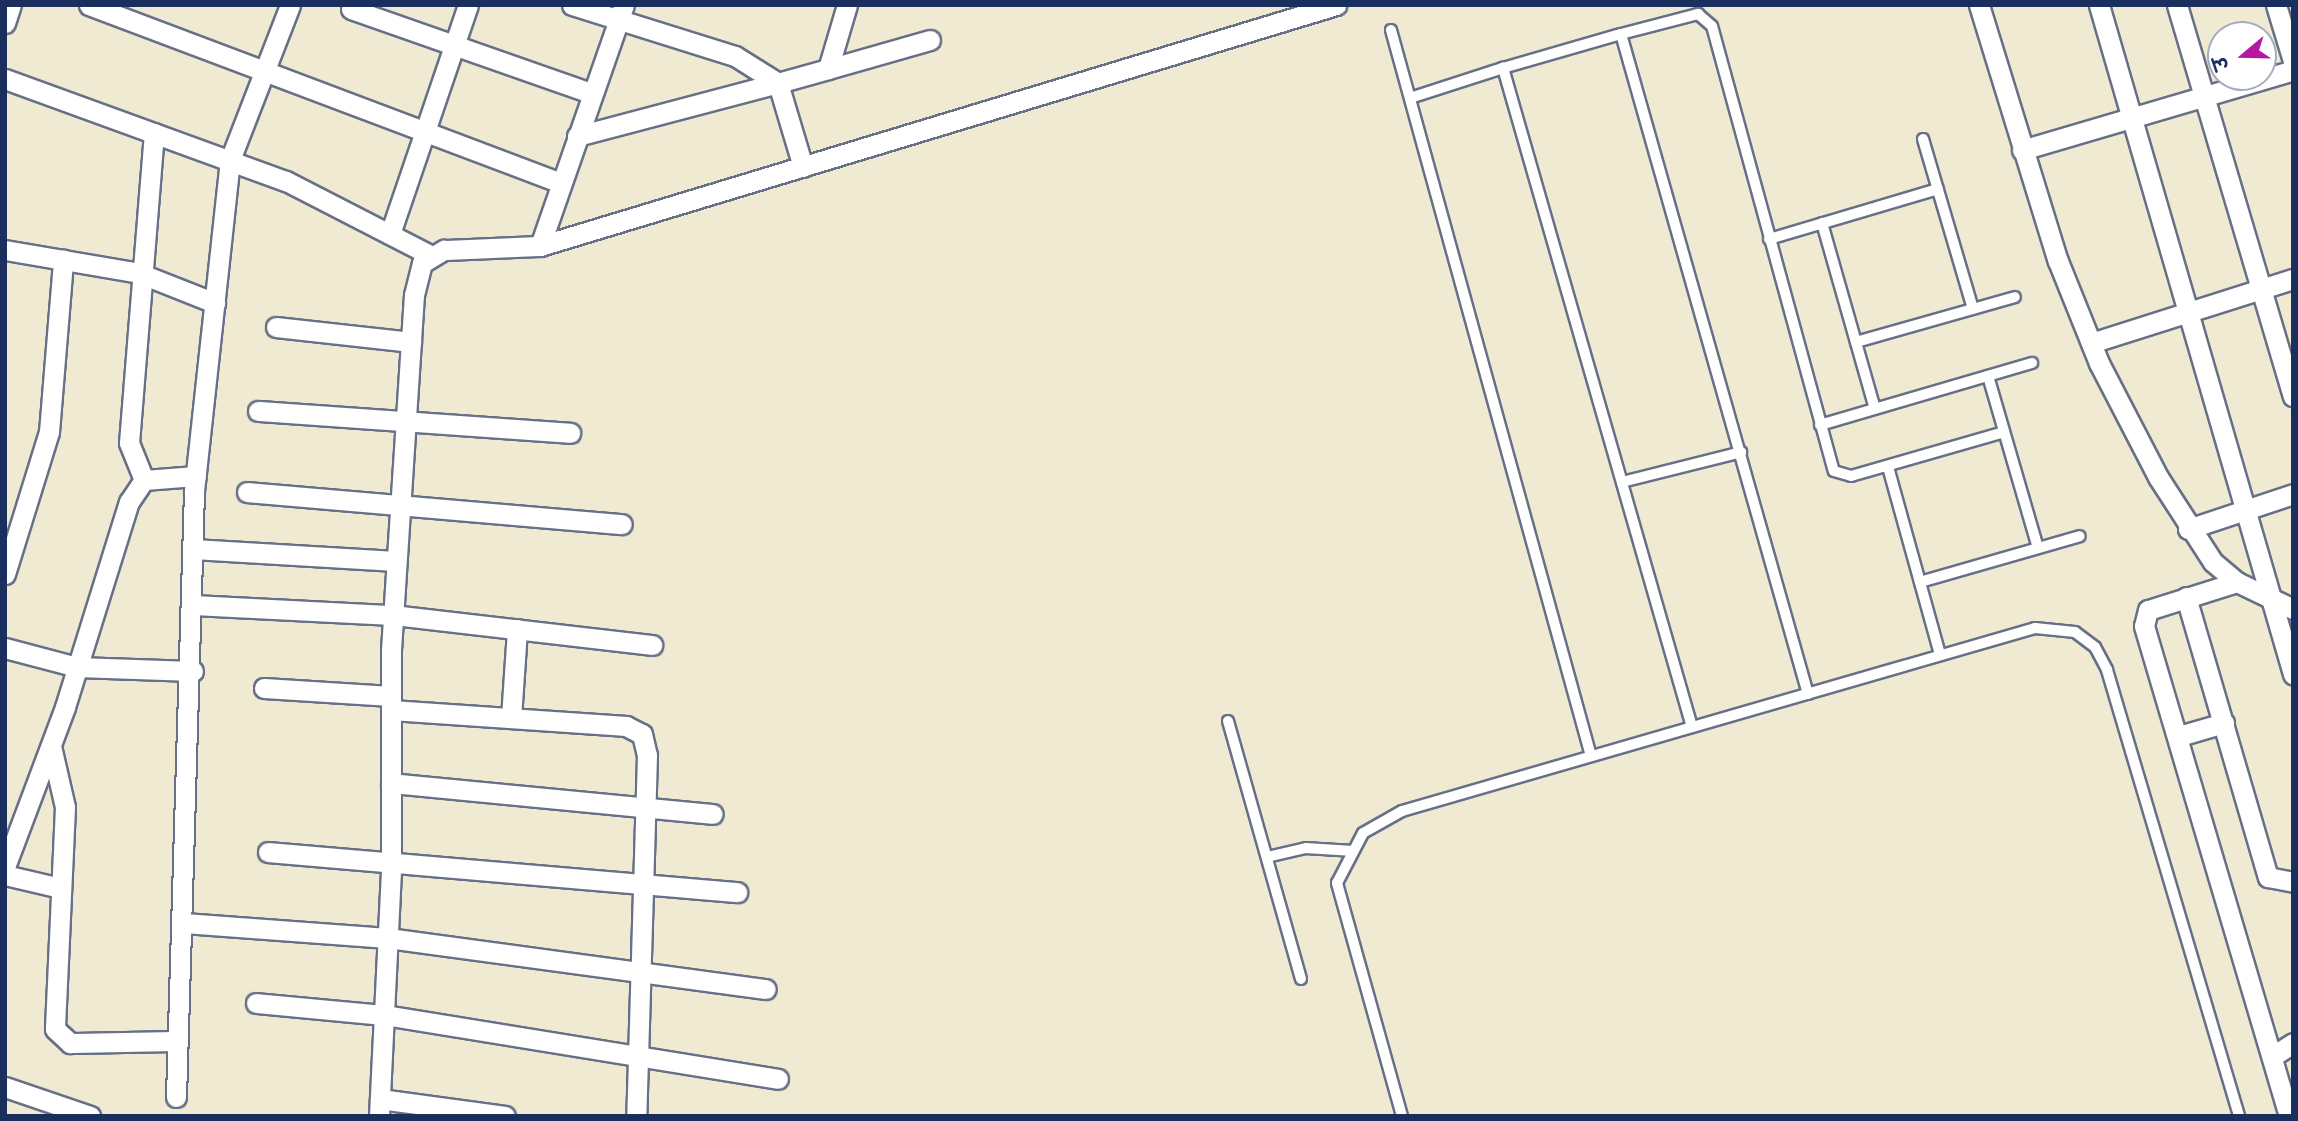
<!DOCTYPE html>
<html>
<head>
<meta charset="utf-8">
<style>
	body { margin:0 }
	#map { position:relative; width:2298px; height:1121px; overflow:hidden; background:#f1ead2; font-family:"Gochi Hand","Playpen Sans Deva",sans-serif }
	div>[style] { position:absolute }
	.roads { filter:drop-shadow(2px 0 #667087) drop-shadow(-2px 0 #667087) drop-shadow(0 2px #667087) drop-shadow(0 -2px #667087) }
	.service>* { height:10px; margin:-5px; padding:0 5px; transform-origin:5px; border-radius:5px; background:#fff }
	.minor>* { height:19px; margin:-9.5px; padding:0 9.5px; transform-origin:9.5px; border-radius:9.5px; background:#fff }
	span { translate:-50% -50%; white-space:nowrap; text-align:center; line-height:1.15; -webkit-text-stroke:5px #fff; paint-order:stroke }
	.frame { position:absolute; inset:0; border:7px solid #1b2f5e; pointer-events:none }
	.north { position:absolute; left:2207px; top:21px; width:70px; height:70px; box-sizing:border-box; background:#fff; border:2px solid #a4acbf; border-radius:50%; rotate:251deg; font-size:19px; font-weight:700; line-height:28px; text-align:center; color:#1b2f5e }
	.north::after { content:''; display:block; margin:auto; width:24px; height:32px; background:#b5179e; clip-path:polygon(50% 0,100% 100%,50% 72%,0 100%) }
</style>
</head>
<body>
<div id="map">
	<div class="roads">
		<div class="service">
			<div style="left:1391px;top:30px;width:753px;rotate:74.6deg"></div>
			<div style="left:1621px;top:34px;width:80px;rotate:-14.6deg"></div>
			<div style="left:1698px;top:14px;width:18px;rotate:41deg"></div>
			<div style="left:1712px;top:26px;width:461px;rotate:74.7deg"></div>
			<div style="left:1834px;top:471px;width:18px;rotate:16deg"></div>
			<div style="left:1851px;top:476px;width:159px;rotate:-16deg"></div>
			<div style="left:1410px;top:98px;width:98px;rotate:-17.9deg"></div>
			<div style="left:1923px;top:139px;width:177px;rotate:73.6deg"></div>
			<div style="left:1822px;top:223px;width:193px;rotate:74.1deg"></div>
			<div style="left:1769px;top:239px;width:176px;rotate:-16.5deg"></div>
			<div style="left:1856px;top:342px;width:165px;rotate:-15.8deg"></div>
			<div style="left:1988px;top:376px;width:179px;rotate:73.8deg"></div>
			<div style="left:1820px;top:425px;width:221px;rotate:-16.3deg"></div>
			<div style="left:1888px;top:467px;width:195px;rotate:74.5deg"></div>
			<div style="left:1622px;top:482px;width:123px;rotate:-14.1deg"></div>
			<div style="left:1920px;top:582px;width:166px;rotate:-16deg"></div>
			<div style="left:1228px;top:721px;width:268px;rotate:74.2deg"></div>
			<div style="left:1692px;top:727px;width:686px;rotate:-106deg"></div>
			<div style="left:1503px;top:68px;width:123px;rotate:-16.1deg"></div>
			<div style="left:1621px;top:34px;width:686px;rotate:74.18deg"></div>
			<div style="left:1267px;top:857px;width:40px;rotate:-13deg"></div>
			<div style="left:1306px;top:848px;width:47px;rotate:3.7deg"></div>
			<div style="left:1402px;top:1116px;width:242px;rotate:-105.6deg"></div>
			<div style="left:1337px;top:883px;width:56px;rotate:-62.5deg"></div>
			<div style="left:1363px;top:833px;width:45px;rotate:-29.4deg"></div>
			<div style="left:1402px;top:811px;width:659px;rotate:-16.12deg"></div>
			<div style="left:2035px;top:628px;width:40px;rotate:5.7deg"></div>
			<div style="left:2075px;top:632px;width:25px;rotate:37deg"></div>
			<div style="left:2095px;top:647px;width:26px;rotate:62deg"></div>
			<div style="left:2107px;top:670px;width:465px;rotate:73.5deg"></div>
		</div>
		<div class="minor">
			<div style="left:89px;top:5px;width:504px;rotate:20.66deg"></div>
			<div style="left:572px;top:5px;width:171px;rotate:17.4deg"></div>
			<div style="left:735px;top:56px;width:51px;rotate:32.1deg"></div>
			<div style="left:778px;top:83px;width:208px;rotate:165.2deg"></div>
			<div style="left:1979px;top:5px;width:268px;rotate:72.9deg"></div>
			<div style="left:2058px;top:261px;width:110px;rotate:68.1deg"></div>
			<div style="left:2099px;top:363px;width:128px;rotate:62.6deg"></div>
			<div style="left:2158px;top:477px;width:101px;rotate:57.1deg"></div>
			<div style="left:2213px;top:562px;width:31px;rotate:40deg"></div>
			<div style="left:2237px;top:582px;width:62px;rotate:25.7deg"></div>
			<div style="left:2099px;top:5px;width:697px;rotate:73.83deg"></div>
			<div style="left:2177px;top:5px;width:408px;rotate:73.5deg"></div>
			<div style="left:2276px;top:5px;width:59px;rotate:73.1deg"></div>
			<div style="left:351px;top:9px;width:254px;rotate:19.3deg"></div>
			<div style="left:5px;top:23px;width:19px;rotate:-72deg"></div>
			<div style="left:828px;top:69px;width:106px;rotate:-15.9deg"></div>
			<div style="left:5px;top:79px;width:299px;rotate:20deg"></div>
			<div style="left:286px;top:181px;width:162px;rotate:27.2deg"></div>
			<div style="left:2022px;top:150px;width:283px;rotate:-16.4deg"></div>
			<div style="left:803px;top:167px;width:88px;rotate:-106.6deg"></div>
			<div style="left:778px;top:83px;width:52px;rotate:-15.6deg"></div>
			<div style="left:828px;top:69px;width:67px;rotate:-73.5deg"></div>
			<div style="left:390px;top:234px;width:242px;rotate:-71.2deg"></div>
			<div style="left:540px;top:246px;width:255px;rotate:-70.8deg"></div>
			<div style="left:5px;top:250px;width:136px;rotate:9.7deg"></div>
			<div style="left:139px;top:273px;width:82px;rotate:21.5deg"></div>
			<div style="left:276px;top:327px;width:136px;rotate:6.3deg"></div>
			<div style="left:2091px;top:343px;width:212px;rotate:-17.6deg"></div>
			<div style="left:258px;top:411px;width:313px;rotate:4deg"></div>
			<div style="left:144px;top:480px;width:40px;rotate:-112deg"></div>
			<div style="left:129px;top:443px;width:311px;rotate:-85.4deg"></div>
			<div style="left:247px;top:492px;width:376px;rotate:4.9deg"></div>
			<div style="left:2188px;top:529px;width:111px;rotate:-18.4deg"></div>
			<div style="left:193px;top:549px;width:203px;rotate:3.4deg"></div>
			<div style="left:5px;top:574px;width:149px;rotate:-72.8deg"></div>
			<div style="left:49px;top:432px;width:173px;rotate:-85.3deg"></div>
			<div style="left:2237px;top:582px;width:93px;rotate:162.5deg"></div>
			<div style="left:2148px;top:610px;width:16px;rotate:104deg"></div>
			<div style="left:2144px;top:626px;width:511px;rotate:73.52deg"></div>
			<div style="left:2186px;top:597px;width:292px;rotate:73.7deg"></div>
			<div style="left:2268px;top:877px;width:25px;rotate:11deg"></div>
			<div style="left:193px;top:605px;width:200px;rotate:2.9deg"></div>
			<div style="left:393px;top:615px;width:261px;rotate:6.6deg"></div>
			<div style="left:5px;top:648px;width:74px;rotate:14.8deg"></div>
			<div style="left:77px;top:667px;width:116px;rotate:2deg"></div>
			<div style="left:264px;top:688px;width:127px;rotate:3.6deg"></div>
			<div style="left:391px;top:710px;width:236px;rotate:3.9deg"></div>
			<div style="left:626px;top:726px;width:18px;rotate:27deg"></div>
			<div style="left:642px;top:734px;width:22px;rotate:77deg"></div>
			<div style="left:647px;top:755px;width:361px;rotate:91.7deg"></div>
			<div style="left:511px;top:718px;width:89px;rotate:-86.1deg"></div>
			<div style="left:2179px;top:736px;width:47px;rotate:-16.1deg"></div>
			<div style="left:51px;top:746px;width:63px;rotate:77.1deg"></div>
			<div style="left:65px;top:807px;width:222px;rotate:92.6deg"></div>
			<div style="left:55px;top:1029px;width:21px;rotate:43deg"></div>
			<div style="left:70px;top:1043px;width:108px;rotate:-1.1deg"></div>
			<div style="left:391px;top:783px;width:323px;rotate:5.5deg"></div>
			<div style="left:268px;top:852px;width:471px;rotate:4.9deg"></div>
			<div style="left:5px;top:867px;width:171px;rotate:-69.4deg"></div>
			<div style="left:65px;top:707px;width:215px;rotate:-72.7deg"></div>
			<div style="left:129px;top:502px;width:27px;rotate:-56deg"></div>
			<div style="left:144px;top:480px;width:52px;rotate:-4.4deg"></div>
			<div style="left:5px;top:875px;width:57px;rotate:13.1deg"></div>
			<div style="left:183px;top:923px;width:206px;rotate:4.2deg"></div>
			<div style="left:388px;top:938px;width:381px;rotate:7.7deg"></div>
			<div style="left:256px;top:1003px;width:129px;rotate:5.4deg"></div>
			<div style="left:384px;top:1015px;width:399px;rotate:9.2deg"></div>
			<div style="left:2273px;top:1056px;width:24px;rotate:-33deg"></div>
			<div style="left:5px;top:1087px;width:90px;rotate:18.8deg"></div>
			<div style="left:176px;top:1097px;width:606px;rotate:-88.3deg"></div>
			<div style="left:194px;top:491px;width:333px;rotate:-83.8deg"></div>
			<div style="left:230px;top:160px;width:166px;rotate:-68.8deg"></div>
			<div style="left:380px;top:1099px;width:126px;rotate:7.7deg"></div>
			<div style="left:379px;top:1116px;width:247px;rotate:-87.2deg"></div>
			<div style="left:391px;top:869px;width:219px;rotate:-90deg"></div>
			<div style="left:391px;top:650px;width:356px;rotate:-86.3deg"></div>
			<div style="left:414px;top:295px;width:33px;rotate:-76deg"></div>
			<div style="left:422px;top:263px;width:26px;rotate:-31deg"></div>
			<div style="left:444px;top:250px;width:96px;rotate:-2.4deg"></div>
			<div style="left:540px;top:246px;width:832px;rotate:-16.84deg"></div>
		</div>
	</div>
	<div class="frame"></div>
	<div class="north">उ</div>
</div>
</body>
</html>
